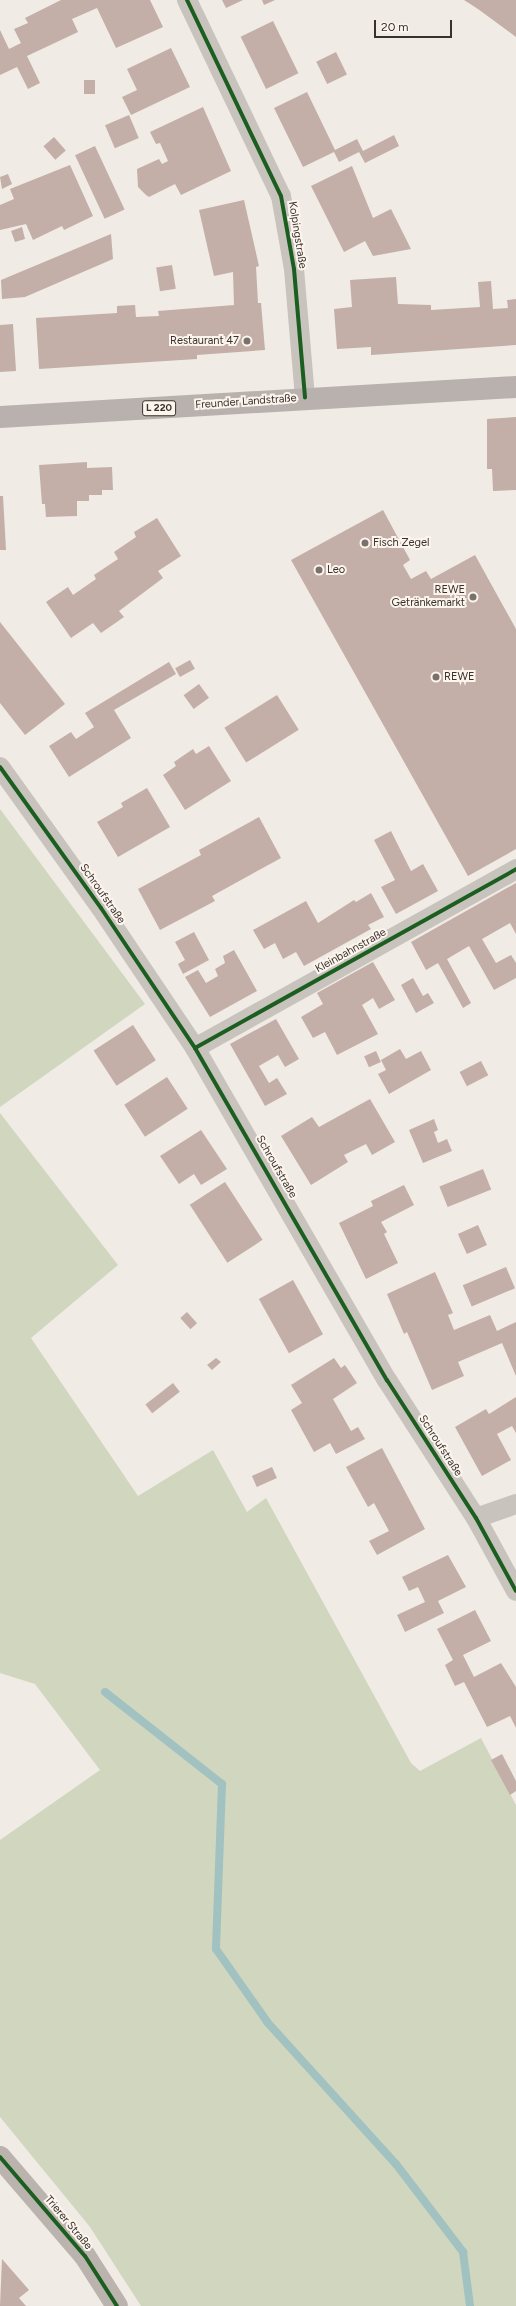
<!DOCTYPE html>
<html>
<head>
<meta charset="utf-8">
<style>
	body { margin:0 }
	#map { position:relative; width:516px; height:2306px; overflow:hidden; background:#f0ebe5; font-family:Figtree,sans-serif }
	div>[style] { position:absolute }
	.green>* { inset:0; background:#d1d6bf }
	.stream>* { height:8px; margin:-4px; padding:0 4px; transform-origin:4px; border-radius:4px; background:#a1c2c1 }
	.building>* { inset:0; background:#c3afa7; transform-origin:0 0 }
	.street>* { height:20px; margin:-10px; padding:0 10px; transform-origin:10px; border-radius:10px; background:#c9c3be }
	.secondary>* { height:22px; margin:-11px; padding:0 11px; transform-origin:11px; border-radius:11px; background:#bab3ae }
	.primary>* { height:22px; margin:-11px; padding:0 11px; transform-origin:11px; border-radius:11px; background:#b8b1ad }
	.cycleway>* { height:4px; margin:-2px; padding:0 2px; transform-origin:2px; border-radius:2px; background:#1b5e20 }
	.dots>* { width:11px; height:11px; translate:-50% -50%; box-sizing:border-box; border:2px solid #fbf5ee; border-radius:50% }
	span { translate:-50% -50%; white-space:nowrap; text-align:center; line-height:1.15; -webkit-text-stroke:4px #fbf5ee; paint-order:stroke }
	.shield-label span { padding:1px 3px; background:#fbf5ee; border:1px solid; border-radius:3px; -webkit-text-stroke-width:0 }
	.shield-label { font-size:10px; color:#3b302b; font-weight:700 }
	.street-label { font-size:11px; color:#3b302b }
	.poi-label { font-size:11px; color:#3b302b }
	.right { translate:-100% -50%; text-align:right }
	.left { translate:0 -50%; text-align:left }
	.scale { position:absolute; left:374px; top:20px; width:78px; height:18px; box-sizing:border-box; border:2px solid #3b302b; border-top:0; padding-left:5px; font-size:12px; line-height:14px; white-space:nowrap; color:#3b302b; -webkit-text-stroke:3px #fbf5ee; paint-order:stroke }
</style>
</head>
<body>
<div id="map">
	<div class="green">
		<div style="clip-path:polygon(0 809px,145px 1004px,0 1107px)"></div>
		<div style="clip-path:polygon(0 1113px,118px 1265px,31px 1338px,138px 1496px,213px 1450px,247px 1512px,266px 1498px,411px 1763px,420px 1771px,481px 1738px,516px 1805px,516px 2306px,141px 2306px,90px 2227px,0 2117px,0 1840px,100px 1770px,35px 1684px,0 1673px)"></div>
	</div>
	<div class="stream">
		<div style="left:105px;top:1692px;width:149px;rotate:38.2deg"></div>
		<div style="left:222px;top:1784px;width:165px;rotate:92.1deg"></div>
		<div style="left:216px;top:1949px;width:90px;rotate:54.9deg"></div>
		<div style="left:268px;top:2023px;width:190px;rotate:47.8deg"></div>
		<div style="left:396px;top:2164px;width:111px;rotate:52.7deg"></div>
		<div style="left:463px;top:2252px;width:54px;rotate:82.6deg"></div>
	</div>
	<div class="building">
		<div style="clip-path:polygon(61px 0,150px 0,163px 27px,116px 48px,97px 8px,72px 19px,78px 32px,27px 56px,40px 83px,28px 89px,17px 67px,0 75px,0 30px,9px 49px,21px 43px,14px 29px,28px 23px,25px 18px)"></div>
		<div style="clip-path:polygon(222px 0,243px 0,226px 8px)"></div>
		<div style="clip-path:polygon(262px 0,275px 0,264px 5px)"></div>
		<div style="clip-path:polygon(464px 0,516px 0,516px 37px,478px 9px)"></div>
		<div style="left:273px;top:21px;width:58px;height:36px;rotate:64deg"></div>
		<div style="clip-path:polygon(171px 48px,190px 87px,131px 115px,122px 97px,137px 90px,127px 69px)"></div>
		<div style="left:336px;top:52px;width:25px;height:22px;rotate:64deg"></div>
		<div style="left:84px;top:80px;width:11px;height:14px"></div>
		<div style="clip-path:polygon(307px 92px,335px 150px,357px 139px,363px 151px,394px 135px,399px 146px,365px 163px,359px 152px,339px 162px,334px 152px,303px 167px,274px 108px)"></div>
		<div style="clip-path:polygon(203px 107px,231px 171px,181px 195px,175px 184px,149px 197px,146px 195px,138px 187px,137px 169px,159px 159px,162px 164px,168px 161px,160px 143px,156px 144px,150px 132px)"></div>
		<div style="left:129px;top:115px;width:25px;height:26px;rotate:67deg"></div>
		<div style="left:54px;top:137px;width:18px;height:14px;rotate:49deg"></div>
		<div style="left:95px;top:146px;width:70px;height:22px;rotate:65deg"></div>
		<div style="clip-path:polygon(70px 165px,93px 216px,64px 230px,62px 226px,33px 240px,26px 224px,0 230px,0 205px,14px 199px,10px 189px)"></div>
		<div style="clip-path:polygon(352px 166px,373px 218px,391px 209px,411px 249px,373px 256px,365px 241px,344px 252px,311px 186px)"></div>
		<div style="clip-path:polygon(8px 174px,12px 184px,2px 189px,0 177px)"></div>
		<div style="clip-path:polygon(244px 200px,259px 266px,256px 267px,258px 303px,261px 303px,265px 350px,197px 355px,197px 359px,39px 369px,36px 318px,117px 313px,117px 306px,135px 305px,136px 317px,159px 316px,158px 311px,234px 305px,233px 272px,214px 276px,199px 210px)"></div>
		<div style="clip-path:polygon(22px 227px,25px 239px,15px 242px,11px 231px)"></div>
		<div style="clip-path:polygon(111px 234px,113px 259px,25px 297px,2px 299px,1px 280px)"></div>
		<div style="left:172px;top:265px;width:24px;height:16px;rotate:81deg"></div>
		<div style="clip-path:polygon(396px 277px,398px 304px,431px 305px,431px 310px,480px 307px,478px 282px,491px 281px,493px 309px,508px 308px,507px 300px,516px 299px,516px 345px,371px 355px,371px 347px,337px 349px,334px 309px,352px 307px,350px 280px)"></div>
		<div style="clip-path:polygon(13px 324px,16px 371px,0 372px,0 325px)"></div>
		<div style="clip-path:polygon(516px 417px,516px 490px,493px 491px,492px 469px,487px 469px,487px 419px)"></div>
		<div style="clip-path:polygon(87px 462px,87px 468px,112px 467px,113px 490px,102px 490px,102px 495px,89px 495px,89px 501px,77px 501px,77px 516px,46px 517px,45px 504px,42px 504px,39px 465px)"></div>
		<div style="clip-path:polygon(0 496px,3px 496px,6px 550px,0 550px)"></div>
		<div style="clip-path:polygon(383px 510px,410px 560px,403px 565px,411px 579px,426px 571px,431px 579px,475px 555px,516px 629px,516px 849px,468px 876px,291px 560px)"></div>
		<div style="clip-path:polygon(157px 518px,181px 556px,158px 571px,163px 578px,119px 611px,124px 617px,101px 633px,93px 623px,71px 638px,46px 602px,68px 587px,73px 595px,96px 579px,94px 575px,118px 559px,114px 552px,136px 537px,134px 532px)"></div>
		<div style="clip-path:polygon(0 622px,65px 704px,25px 735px,0 703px)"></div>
		<div style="left:190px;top:660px;width:10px;height:17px;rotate:61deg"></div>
		<div style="clip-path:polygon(169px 662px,176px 674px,114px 710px,131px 738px,69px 777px,49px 746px,71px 732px,76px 739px,94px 727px,85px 713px)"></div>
		<div style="left:199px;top:684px;width:17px;height:19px;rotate:54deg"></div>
		<div style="left:277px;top:695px;width:41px;height:62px;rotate:58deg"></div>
		<div style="clip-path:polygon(209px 746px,231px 781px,185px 810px,163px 775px,176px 766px,174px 762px,193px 749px,196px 754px)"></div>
		<div style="clip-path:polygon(147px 788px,170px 827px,118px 857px,97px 822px,123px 807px,121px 803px)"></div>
		<div style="clip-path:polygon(259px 817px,281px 858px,212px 896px,215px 901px,160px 930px,138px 889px,201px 855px,199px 850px)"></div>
		<div style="clip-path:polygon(391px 831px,411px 871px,423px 864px,438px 891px,396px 914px,381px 887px,395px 880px,374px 840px)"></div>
		<div style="clip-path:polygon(516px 883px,516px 934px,510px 923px,482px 939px,496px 963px,511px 955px,516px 963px,516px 978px,494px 990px,469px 946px,447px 959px,471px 1003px,463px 1008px,438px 963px,426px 970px,411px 942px)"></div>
		<div style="clip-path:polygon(371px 893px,384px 917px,368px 925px,371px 929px,304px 966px,296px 952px,283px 959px,275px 943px,264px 949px,253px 930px,306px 901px,318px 923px,354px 900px,356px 902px)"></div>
		<div style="clip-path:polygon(194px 932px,209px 960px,183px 974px,178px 964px,185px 960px,175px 942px)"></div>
		<div style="clip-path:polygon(234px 950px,257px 991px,210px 1017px,185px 977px,198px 970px,206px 983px,218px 976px,215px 969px,225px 963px,223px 956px)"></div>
		<div style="clip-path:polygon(373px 962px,395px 1000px,379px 1009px,373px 998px,362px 1005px,378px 1034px,337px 1055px,325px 1032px,313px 1038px,301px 1017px,323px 1004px,317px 993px)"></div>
		<div style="clip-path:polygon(413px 978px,423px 996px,428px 993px,434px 1003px,416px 1013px,401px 985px)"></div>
		<div style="clip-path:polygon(276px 1019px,299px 1059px,285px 1067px,278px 1055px,259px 1066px,269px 1083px,277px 1078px,287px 1094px,265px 1106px,230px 1044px)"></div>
		<div style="left:133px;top:1025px;width:42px;height:47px;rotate:57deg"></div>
		<div style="clip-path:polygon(400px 1049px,406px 1059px,421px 1051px,431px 1070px,389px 1094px,378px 1074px,386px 1070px,381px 1060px)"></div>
		<div style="left:376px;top:1051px;width:12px;height:13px;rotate:66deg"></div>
		<div style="left:481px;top:1061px;width:16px;height:24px;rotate:63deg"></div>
		<div style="left:167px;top:1077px;width:38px;height:51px;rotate:57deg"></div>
		<div style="clip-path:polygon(370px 1099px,395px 1142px,372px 1155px,366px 1144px,344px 1155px,348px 1162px,311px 1185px,281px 1136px,312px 1117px,319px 1127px)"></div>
		<div style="clip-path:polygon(434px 1119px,438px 1130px,434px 1132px,438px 1143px,447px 1139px,452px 1151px,423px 1163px,409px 1130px)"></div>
		<div style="clip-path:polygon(201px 1130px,227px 1169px,201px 1185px,194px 1174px,179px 1184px,160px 1156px)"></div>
		<div style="left:483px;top:1169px;width:22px;height:47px;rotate:68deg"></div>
		<div style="left:225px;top:1182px;width:69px;height:42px;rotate:57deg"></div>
		<div style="clip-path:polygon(404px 1185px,414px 1205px,381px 1222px,387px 1232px,384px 1234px,398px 1263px,366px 1279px,339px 1223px,373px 1206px,371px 1201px)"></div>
		<div style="left:478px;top:1225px;width:22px;height:22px;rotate:66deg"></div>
		<div style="left:506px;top:1267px;width:23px;height:47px;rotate:67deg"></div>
		<div style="clip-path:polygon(435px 1272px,453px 1313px,448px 1315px,454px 1330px,490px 1315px,497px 1331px,516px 1322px,516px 1376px,502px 1343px,458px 1362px,464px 1376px,432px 1390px,407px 1332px,404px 1334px,387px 1294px)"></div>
		<div style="left:293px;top:1280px;width:62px;height:39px;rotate:61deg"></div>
		<div style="left:187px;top:1312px;width:15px;height:9px;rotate:48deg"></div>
		<div style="clip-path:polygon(216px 1358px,221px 1362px,212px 1370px,207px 1365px)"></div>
		<div style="clip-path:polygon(334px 1358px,341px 1368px,345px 1365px,357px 1383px,333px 1399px,351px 1431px,358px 1427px,365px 1439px,336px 1454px,330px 1443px,314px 1452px,291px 1410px,302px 1403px,291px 1385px)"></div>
		<div style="left:173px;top:1383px;width:11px;height:35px;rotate:52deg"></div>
		<div style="clip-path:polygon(516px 1397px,516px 1433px,512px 1426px,497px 1434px,511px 1460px,482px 1476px,455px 1427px,486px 1409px,489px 1414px)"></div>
		<div style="clip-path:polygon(382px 1448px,425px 1529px,377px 1555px,369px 1541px,389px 1531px,374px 1503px,368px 1507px,346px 1467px)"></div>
		<div style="left:272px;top:1467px;width:12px;height:22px;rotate:66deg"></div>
		<div style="clip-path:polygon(448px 1555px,466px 1587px,438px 1601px,444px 1613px,405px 1632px,397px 1615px,425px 1602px,418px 1587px,409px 1591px,402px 1577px)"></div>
		<div style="clip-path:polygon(475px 1610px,491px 1641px,463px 1655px,474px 1677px,501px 1663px,516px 1687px,516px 1728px,510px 1716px,487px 1727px,464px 1682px,455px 1686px,445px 1665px,453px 1660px,437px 1629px)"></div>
		<div style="clip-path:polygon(502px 1754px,516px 1781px,516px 1791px,510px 1795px,491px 1760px)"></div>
		<div style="clip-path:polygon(2px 2259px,29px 2290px,19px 2298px,26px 2306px,0 2306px)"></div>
	</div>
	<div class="street">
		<div style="left:187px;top:0;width:217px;rotate:64.4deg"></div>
		<div style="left:281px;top:196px;width:74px;rotate:79.9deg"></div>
		<div style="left:294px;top:269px;width:129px;rotate:85.1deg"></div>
		<div style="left:0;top:767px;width:173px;rotate:54.4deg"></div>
		<div style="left:101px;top:908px;width:169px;rotate:56.1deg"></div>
		<div style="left:195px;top:1048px;width:384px;rotate:60deg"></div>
		<div style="left:387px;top:1380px;width:164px;rotate:57.2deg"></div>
		<div style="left:476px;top:1518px;width:83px;rotate:61.3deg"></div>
		<div style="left:195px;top:1048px;width:368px;rotate:-29.1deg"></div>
		<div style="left:476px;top:1518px;width:42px;rotate:-19.3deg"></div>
	</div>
	<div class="secondary">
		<div style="left:0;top:2157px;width:130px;rotate:49.4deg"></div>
		<div style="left:85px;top:2256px;width:59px;rotate:57.4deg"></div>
	</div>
	<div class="primary">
		<div style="left:0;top:417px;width:517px;rotate:-3.33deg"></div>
	</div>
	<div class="cycleway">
		<div style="left:187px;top:0;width:217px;rotate:64.4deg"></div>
		<div style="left:281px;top:196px;width:74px;rotate:79.9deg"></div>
		<div style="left:294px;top:269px;width:129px;rotate:85.1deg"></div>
		<div style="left:0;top:767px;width:173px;rotate:54.4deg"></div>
		<div style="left:101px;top:908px;width:169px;rotate:56.1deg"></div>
		<div style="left:195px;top:1048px;width:384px;rotate:60deg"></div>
		<div style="left:387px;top:1380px;width:164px;rotate:57.2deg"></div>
		<div style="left:476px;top:1518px;width:83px;rotate:61.3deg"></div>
		<div style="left:195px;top:1048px;width:368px;rotate:-29.1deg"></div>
		<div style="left:0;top:2157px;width:130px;rotate:49.4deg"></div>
		<div style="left:85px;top:2256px;width:59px;rotate:57.4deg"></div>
	</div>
	<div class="dots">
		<div style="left:247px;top:341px;background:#7a716c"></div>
		<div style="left:365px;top:543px;background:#7a716c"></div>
		<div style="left:319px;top:570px;background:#7a716c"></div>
		<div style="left:473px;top:597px;background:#7a716c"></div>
		<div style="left:436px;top:677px;background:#7a716c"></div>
	</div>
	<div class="shield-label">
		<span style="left:159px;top:408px">L 220</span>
	</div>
	<div class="street-label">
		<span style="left:297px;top:235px;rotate:81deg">Kolpingstraße</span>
		<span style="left:246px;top:402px;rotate:-4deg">Freunder Landstraße</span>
		<span style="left:102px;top:894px;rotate:55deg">Schroufstraße</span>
		<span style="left:351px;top:951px;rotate:-29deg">Kleinbahnstraße</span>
		<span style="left:276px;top:1167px;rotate:60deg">Schroufstraße</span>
		<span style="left:440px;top:1446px;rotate:57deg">Schroufstraße</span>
		<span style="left:68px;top:2223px;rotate:50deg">Trierer Straße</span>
	</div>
	<div class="poi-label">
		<span class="right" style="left:239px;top:341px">Restaurant 47</span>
		<span class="left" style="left:373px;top:543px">Fisch Zegel</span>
		<span class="left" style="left:327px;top:570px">Leo</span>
		<span class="right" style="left:465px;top:597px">REWE<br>Getränkemarkt</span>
		<span class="left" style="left:444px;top:677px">REWE</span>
	</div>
	<div class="scale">20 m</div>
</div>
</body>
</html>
